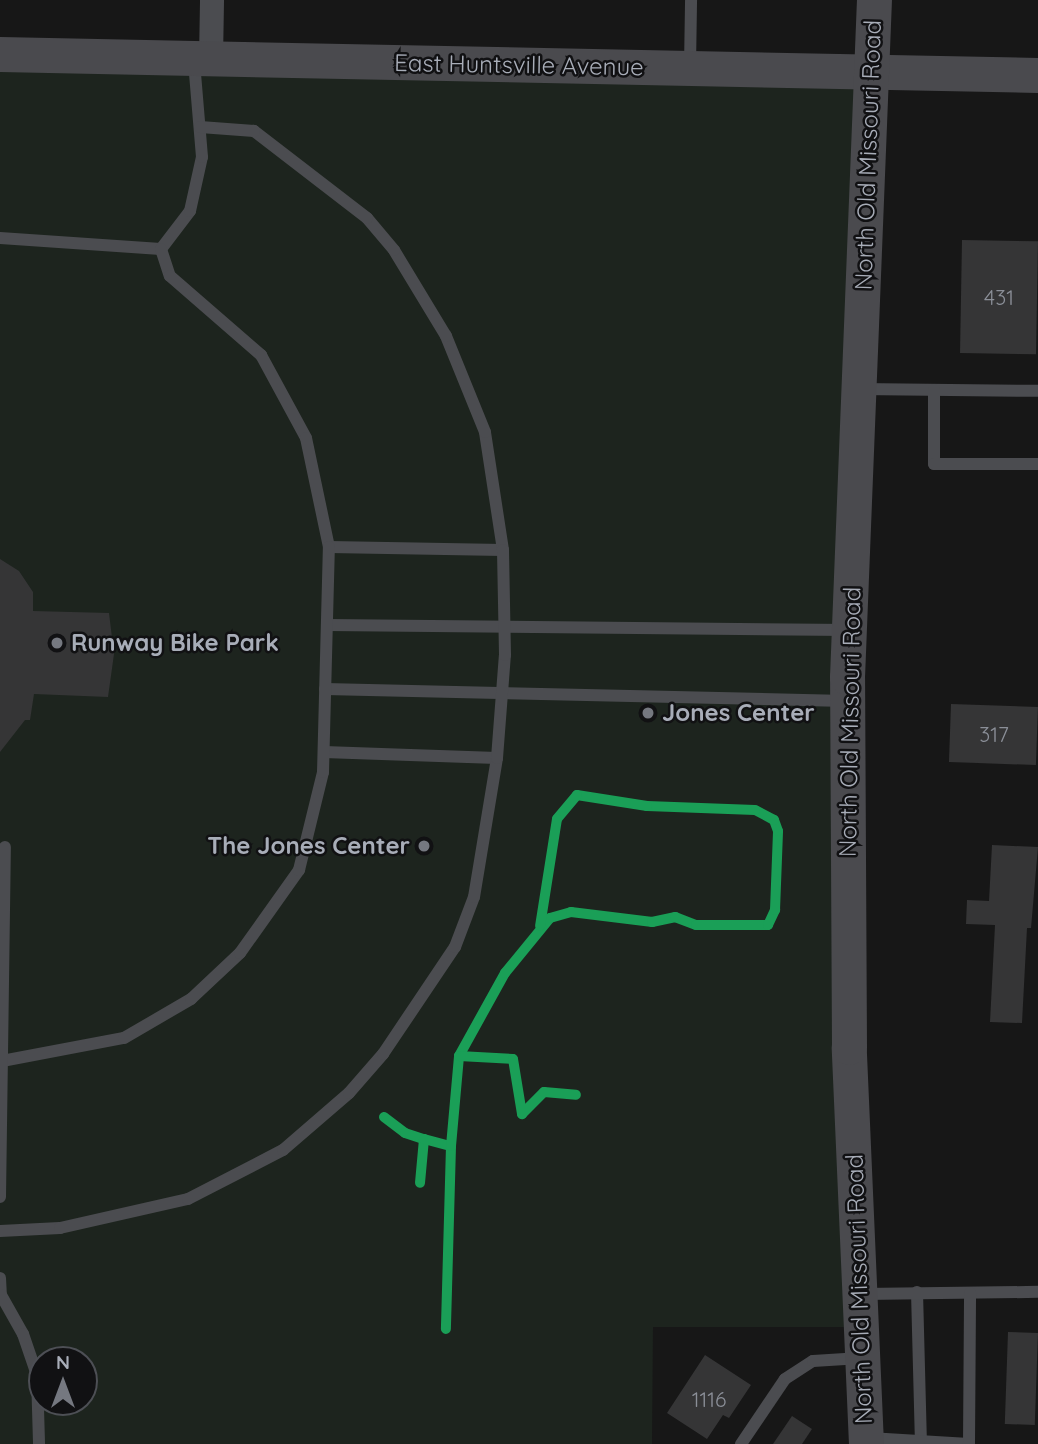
<!DOCTYPE html>
<html>
<head>
<meta charset="utf-8">
<style>
	body { margin:0 }
	#map { position:relative; width:1038px; height:1444px; overflow:hidden; background:#171717; font-family:Quicksand,sans-serif }
	div>[style] { position:absolute }
	.green>* { inset:0; background:#1d241e }
	.building>* { inset:0; background:#353536; transform-origin:0 0 }
	.lane>* { height:12px; margin:-6px; padding:0 6px; transform-origin:6px; border-radius:6px; background:#4b4c50 }
	.street>* { height:24px; margin:-12px; padding:0 12px; transform-origin:12px; border-radius:12px; background:#4b4c50 }
	.secondary>* { height:35px; margin:-17.5px; padding:0 17.5px; transform-origin:17.5px; border-radius:17.5px; background:#4a4a4e }
	.cycleway>* { height:10px; margin:-5px; padding:0 5px; transform-origin:5px; border-radius:5px; background:#1a9f57 }
	.dots>* { width:19px; height:19px; translate:-50% -50%; box-sizing:border-box; border:4px solid #111113; border-radius:50% }
	span { translate:-50% -50%; white-space:nowrap; text-align:center; line-height:1.15; -webkit-text-stroke:5px #111113; paint-order:stroke }
	.number-label { font-size:21px; color:#8b8f98 }
	.number-label span { -webkit-text-stroke-width:0 }
	.street-label { font-size:24px; color:#a8adb8 }
	.poi-label { font-size:24px; color:#a8adb8; font-weight:700 }
	.left { translate:0 -50%; text-align:left }
	.right { translate:-100% -50%; text-align:right }
	.north { position:absolute; left:28px; top:1346px; width:70px; height:70px; box-sizing:border-box; background:#111113; border:2px solid #4d4f55; border-radius:50%; rotate:0deg; font-size:19px; font-weight:700; line-height:28px; text-align:center; color:#a8adb8 }
	.north::after { content:''; display:block; margin:auto; width:24px; height:32px; background:#757880; clip-path:polygon(50% 0,100% 100%,50% 72%,0 100%) }
</style>
</head>
<body>
<div id="map">
	<div class="green">
		<div style="clip-path:polygon(evenodd,0 54px,872px 71px,847px 677px,861px 1327px,653px 1327px,652px 1444px,0 1444px,0 54px,42px 1360px,84px 1360px,84px 1402px,42px 1402px,42px 1360px)"></div>
	</div>
	<div class="building">
		<div style="left:962px;top:240px;width:76px;height:113px;rotate:1deg"></div>
		<div style="clip-path:polygon(0 559px,19px 571px,33px 592px,33px 611px,109px 613px,114px 654px,108px 697px,34px 694px,30px 720px,25px 720px,0 752px)"></div>
		<div style="left:951px;top:704px;width:87px;height:58px;rotate:2deg"></div>
		<div style="clip-path:polygon(992px 845px,1038px 847px,1031px 928px,1027px 928px,1022px 1023px,990px 1022px,995px 925px,966px 924px,967px 900px,989px 901px)"></div>
		<div style="left:1008px;top:1332px;width:30px;height:92px;rotate:2deg"></div>
		<div style="clip-path:polygon(705px 1355px,751px 1385px,729px 1418px,723px 1415px,707px 1439px,667px 1413px)"></div>
		<div style="clip-path:polygon(792px 1416px,812px 1429px,802px 1444px,773px 1444px)"></div>
	</div>
	<div class="lane">
		<div style="left:690px;top:67px;width:67px;rotate:-89.1deg"></div>
		<div style="left:0;top:238px;width:161px;rotate:3.9deg"></div>
		<div style="left:161px;top:249px;width:48px;rotate:-52.7deg"></div>
		<div style="left:190px;top:211px;width:55px;rotate:-77.5deg"></div>
		<div style="left:202px;top:157px;width:96px;rotate:-94.8deg"></div>
		<div style="left:161px;top:249px;width:28px;rotate:72deg"></div>
		<div style="left:170px;top:276px;width:121px;rotate:41deg"></div>
		<div style="left:261px;top:355px;width:94px;rotate:61.5deg"></div>
		<div style="left:306px;top:438px;width:111px;rotate:78.1deg"></div>
		<div style="left:329px;top:547px;width:174px;rotate:1deg"></div>
		<div style="left:503px;top:550px;width:119px;rotate:-98.7deg"></div>
		<div style="left:485px;top:432px;width:104px;rotate:-112.1deg"></div>
		<div style="left:446px;top:336px;width:100px;rotate:-121.2deg"></div>
		<div style="left:394px;top:250px;width:42px;rotate:-130.2deg"></div>
		<div style="left:367px;top:218px;width:143px;rotate:-142.4deg"></div>
		<div style="left:254px;top:131px;width:54px;rotate:-175.8deg"></div>
		<div style="left:859px;top:389px;width:179px;rotate:0.6deg"></div>
		<div style="left:934px;top:390px;width:74px;rotate:90deg"></div>
		<div style="left:934px;top:464px;width:104px"></div>
		<div style="left:327px;top:625px;width:521px;rotate:0.55deg"></div>
		<div style="left:325px;top:689px;width:521px;rotate:1.32deg"></div>
		<div style="left:324px;top:752px;width:173px;rotate:2deg"></div>
		<div style="left:2px;top:1061px;width:124px;rotate:-10.7deg"></div>
		<div style="left:124px;top:1038px;width:78px;rotate:-30.2deg"></div>
		<div style="left:191px;top:999px;width:67px;rotate:-43.2deg"></div>
		<div style="left:240px;top:953px;width:102px;rotate:-54.6deg"></div>
		<div style="left:299px;top:870px;width:101px;rotate:-76.2deg"></div>
		<div style="left:323px;top:772px;width:225px;rotate:-88.5deg"></div>
		<div style="left:0;top:1197px;width:350px;rotate:-89.2deg"></div>
		<div style="left:0;top:1231px;width:60px;rotate:-2.9deg"></div>
		<div style="left:60px;top:1228px;width:131px;rotate:-12.8deg"></div>
		<div style="left:188px;top:1199px;width:107px;rotate:-27.3deg"></div>
		<div style="left:283px;top:1150px;width:87px;rotate:-40.8deg"></div>
		<div style="left:349px;top:1093px;width:52px;rotate:-48.9deg"></div>
		<div style="left:383px;top:1054px;width:129px;rotate:-56.1deg"></div>
		<div style="left:455px;top:947px;width:53px;rotate:-69.2deg"></div>
		<div style="left:474px;top:897px;width:141px;rotate:-80.6deg"></div>
		<div style="left:497px;top:758px;width:103px;rotate:-85.6deg"></div>
		<div style="left:505px;top:655px;width:105px;rotate:-91.1deg"></div>
		<div style="left:0;top:1278px;width:17px;rotate:87deg"></div>
		<div style="left:1px;top:1295px;width:45px;rotate:60.6deg"></div>
		<div style="left:23px;top:1334px;width:43px;rotate:71.1deg"></div>
		<div style="left:37px;top:1375px;width:69px;rotate:88.3deg"></div>
		<div style="left:917px;top:1292px;width:149px;rotate:88.5deg"></div>
		<div style="left:863px;top:1294px;width:175px;rotate:-0.7deg"></div>
		<div style="left:869px;top:1438px;width:100px;rotate:3.4deg"></div>
		<div style="left:969px;top:1444px;width:151px;rotate:-89.6deg"></div>
		<div style="left:741px;top:1444px;width:78px;rotate:-55.9deg"></div>
		<div style="left:785px;top:1379px;width:33px;rotate:-33deg"></div>
		<div style="left:813px;top:1361px;width:48px;rotate:-3.6deg"></div>
	</div>
	<div class="street">
		<div style="left:211px;top:59px;width:59px;rotate:-89deg"></div>
	</div>
	<div class="secondary">
		<div style="left:0;top:54px;width:1038px;rotate:1.16deg"></div>
		<div style="left:866px;top:1444px;width:397px;rotate:-92.5deg"></div>
		<div style="left:849px;top:1047px;width:370px;rotate:-90.3deg"></div>
		<div style="left:847px;top:677px;width:678px;rotate:-87.72deg"></div>
	</div>
	<div class="cycleway">
		<div style="left:459px;top:1056px;width:95px;rotate:-61deg"></div>
		<div style="left:505px;top:973px;width:71px;rotate:-50.7deg"></div>
		<div style="left:550px;top:918px;width:22px;rotate:-16deg"></div>
		<div style="left:571px;top:912px;width:82px;rotate:7deg"></div>
		<div style="left:652px;top:922px;width:24px;rotate:-12deg"></div>
		<div style="left:675px;top:917px;width:22px;rotate:21deg"></div>
		<div style="left:696px;top:925px;width:72px"></div>
		<div style="left:768px;top:925px;width:17px;rotate:-65deg"></div>
		<div style="left:775px;top:910px;width:79px;rotate:-87.8deg"></div>
		<div style="left:778px;top:831px;width:12px;rotate:-110deg"></div>
		<div style="left:774px;top:820px;width:21px;rotate:-152deg"></div>
		<div style="left:755px;top:810px;width:108px;rotate:-177.9deg"></div>
		<div style="left:647px;top:806px;width:71px;rotate:-171.1deg"></div>
		<div style="left:577px;top:795px;width:31px;rotate:130deg"></div>
		<div style="left:557px;top:819px;width:108px;rotate:99deg"></div>
		<div style="left:384px;top:1117px;width:26px;rotate:37deg"></div>
		<div style="left:405px;top:1133px;width:20px;rotate:18deg"></div>
		<div style="left:424px;top:1139px;width:44px;rotate:95.2deg"></div>
		<div style="left:424px;top:1139px;width:28px;rotate:15deg"></div>
		<div style="left:451px;top:1146px;width:183px;rotate:91.6deg"></div>
		<div style="left:451px;top:1146px;width:90px;rotate:-84.9deg"></div>
		<div style="left:459px;top:1056px;width:54px;rotate:3.2deg"></div>
		<div style="left:513px;top:1059px;width:56px;rotate:80.7deg"></div>
		<div style="left:522px;top:1114px;width:31px;rotate:-45deg"></div>
		<div style="left:544px;top:1092px;width:32px;rotate:5deg"></div>
	</div>
	<div class="dots">
		<div style="left:57px;top:643px;background:#757880"></div>
		<div style="left:648px;top:713px;background:#757880"></div>
		<div style="left:424px;top:846px;background:#757880"></div>
	</div>
	<div class="number-label">
		<span style="left:999px;top:297px">431</span>
		<span style="left:994px;top:734px">317</span>
		<span style="left:709px;top:1399px">1116</span>
	</div>
	<div class="street-label">
		<span style="left:519px;top:65px;rotate:1deg">East Huntsville Avenue</span>
		<span style="left:868px;top:155px;rotate:-88deg">North Old Missouri Road</span>
		<span style="left:850px;top:722px;rotate:-89deg">North Old Missouri Road</span>
		<span style="left:859px;top:1289px;rotate:-92deg">North Old Missouri Road</span>
	</div>
	<div class="poi-label">
		<span class="left" style="left:71px;top:643px">Runway Bike Park</span>
		<span class="left" style="left:662px;top:713px">Jones Center</span>
		<span class="right" style="left:410px;top:846px">The Jones Center</span>
	</div>
	<div class="north">N</div>
</div>
</body>
</html>
